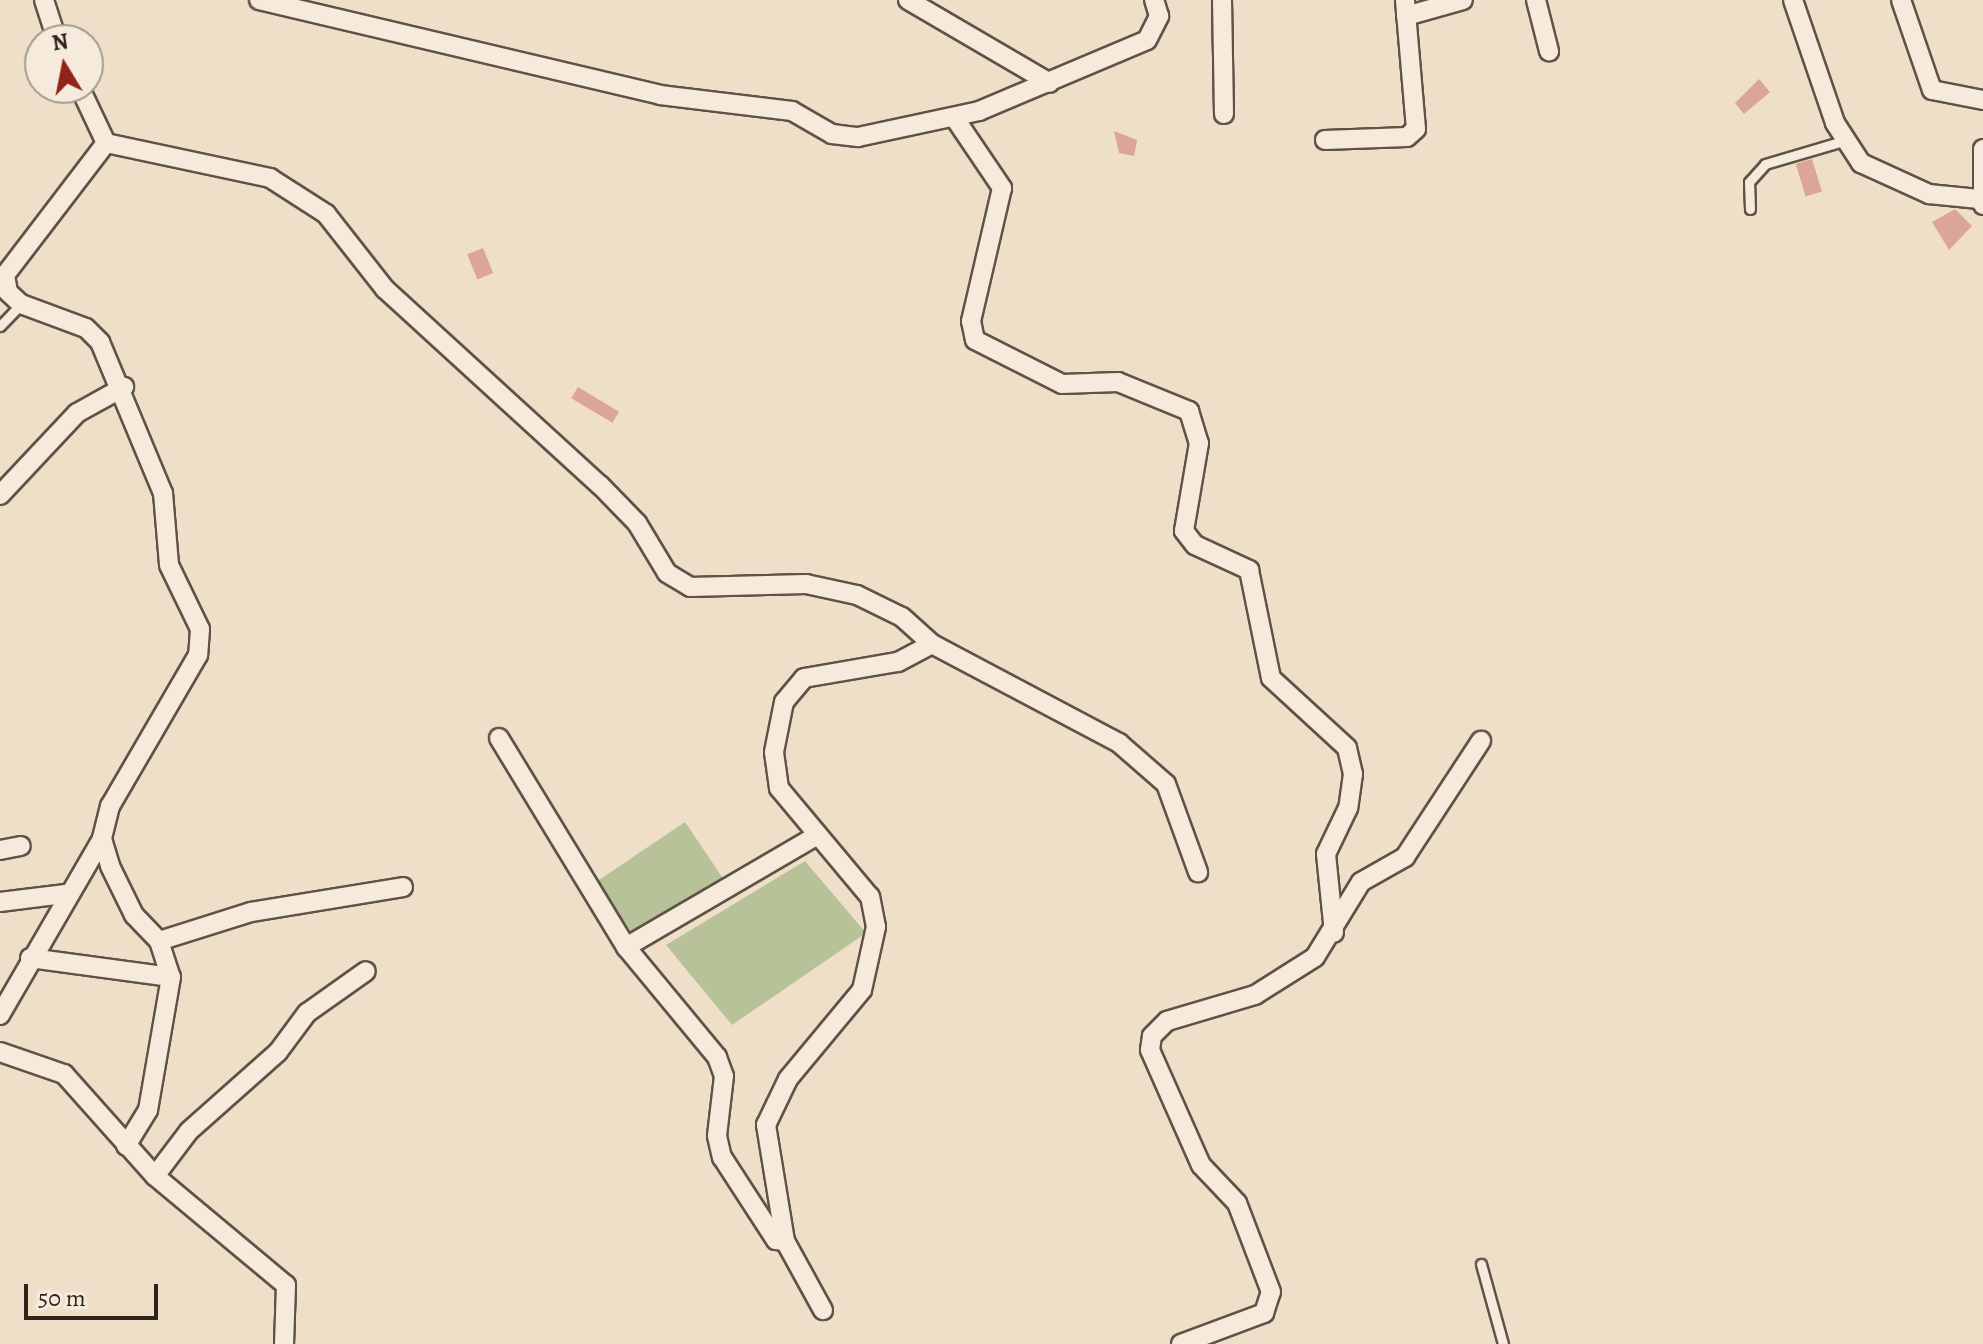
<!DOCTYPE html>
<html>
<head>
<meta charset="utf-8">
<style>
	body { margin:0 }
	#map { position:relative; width:1983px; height:1344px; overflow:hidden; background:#f0dfc8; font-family:Alegreya,serif }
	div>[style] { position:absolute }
	.green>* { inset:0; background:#b7c298; transform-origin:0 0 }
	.building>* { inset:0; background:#dba599; transform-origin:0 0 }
	.roads { filter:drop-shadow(2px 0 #5e5346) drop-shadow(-2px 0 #5e5346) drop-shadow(0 2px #5e5346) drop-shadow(0 -2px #5e5346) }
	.service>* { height:9px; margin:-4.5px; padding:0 4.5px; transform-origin:4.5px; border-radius:4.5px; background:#f5eadb }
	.minor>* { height:18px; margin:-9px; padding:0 9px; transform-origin:9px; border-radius:9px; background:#f5eadb }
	span { translate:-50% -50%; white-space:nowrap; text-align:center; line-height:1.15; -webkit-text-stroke:6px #f5eadb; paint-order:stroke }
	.north { position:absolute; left:24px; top:24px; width:80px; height:80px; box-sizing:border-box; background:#f5eadb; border:2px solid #a59b8e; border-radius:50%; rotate:350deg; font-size:22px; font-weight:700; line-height:32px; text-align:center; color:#2d241b }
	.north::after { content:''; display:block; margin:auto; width:28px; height:36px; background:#8f2418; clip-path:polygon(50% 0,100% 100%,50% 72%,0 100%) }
	.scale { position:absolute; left:24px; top:1284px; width:134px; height:36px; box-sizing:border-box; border:4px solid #2d241b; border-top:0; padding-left:10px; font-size:24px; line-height:28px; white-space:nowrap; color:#2d241b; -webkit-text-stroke:6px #f5eadb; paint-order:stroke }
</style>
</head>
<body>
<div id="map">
	<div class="green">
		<div style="left:685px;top:822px;width:69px;height:106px;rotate:56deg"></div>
		<div style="clip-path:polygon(805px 861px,866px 933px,732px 1025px,666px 945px)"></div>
	</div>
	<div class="building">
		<div style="clip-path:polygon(1759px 79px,1770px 92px,1744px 114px,1735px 103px)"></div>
		<div style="clip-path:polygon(1114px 131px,1137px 140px,1134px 156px,1119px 153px)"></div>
		<div style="left:1812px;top:159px;width:34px;height:17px;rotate:73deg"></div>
		<div style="clip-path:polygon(1955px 209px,1972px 226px,1949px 250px,1932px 222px)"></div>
		<div style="left:483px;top:248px;width:27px;height:17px;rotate:68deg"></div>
		<div style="left:578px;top:387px;width:48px;height:13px;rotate:31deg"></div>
	</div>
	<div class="roads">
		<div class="service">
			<div style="left:1750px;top:209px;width:27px;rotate:-92deg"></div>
			<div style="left:1749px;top:182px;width:24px;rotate:-48deg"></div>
			<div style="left:1765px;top:164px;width:81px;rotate:-16.4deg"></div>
			<div style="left:0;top:326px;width:30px;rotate:-46deg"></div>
			<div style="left:1481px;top:1264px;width:83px;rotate:74.6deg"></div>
		</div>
		<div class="minor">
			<div style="left:44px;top:0;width:42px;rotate:72deg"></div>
			<div style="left:259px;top:0;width:412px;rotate:13.3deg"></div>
			<div style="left:660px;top:95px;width:133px;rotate:6.9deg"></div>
			<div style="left:792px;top:111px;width:46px;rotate:29.9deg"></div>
			<div style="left:832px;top:134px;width:26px;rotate:7deg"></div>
			<div style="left:858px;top:137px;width:124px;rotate:-12.1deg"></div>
			<div style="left:979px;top:111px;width:182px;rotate:-22.9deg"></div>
			<div style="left:1147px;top:40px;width:27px;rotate:-63deg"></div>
			<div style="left:1159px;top:16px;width:17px;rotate:-107deg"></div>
			<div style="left:908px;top:0;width:164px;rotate:30.3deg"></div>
			<div style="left:1222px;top:0;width:114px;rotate:89deg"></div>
			<div style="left:1536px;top:0;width:53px;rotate:75.7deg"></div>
			<div style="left:1793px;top:0;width:130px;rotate:71.1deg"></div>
			<div style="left:1835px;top:123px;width:48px;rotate:57deg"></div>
			<div style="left:1861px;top:163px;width:75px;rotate:24.5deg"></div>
			<div style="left:1929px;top:194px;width:50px;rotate:5.7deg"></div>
			<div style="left:1901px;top:0;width:95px;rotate:71deg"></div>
			<div style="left:1932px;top:90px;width:52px;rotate:11.1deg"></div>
			<div style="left:1406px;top:16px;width:59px;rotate:-15.7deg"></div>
			<div style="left:80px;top:88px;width:61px;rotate:64.7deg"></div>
			<div style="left:106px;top:143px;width:168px;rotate:12deg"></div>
			<div style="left:270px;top:178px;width:67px;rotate:32.7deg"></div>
			<div style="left:326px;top:214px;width:95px;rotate:51.8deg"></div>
			<div style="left:385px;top:289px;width:291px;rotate:42.4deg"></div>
			<div style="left:600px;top:485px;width:53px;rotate:45.8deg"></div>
			<div style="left:637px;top:523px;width:58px;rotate:59deg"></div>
			<div style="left:667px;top:573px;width:27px;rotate:31deg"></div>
			<div style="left:690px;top:587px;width:116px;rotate:-1.5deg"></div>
			<div style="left:806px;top:584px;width:52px;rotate:12.2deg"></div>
			<div style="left:857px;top:595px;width:50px;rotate:26.1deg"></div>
			<div style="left:902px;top:617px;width:40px;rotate:42deg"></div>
			<div style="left:932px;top:644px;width:212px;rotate:27.9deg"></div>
			<div style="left:1119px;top:743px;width:62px;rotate:41.1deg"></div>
			<div style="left:1166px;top:784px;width:94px;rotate:70deg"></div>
			<div style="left:954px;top:117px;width:86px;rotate:55.9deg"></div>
			<div style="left:1002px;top:188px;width:137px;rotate:103.1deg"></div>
			<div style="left:971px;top:321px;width:19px;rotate:78deg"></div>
			<div style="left:975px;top:340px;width:97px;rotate:26.8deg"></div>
			<div style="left:1062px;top:384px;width:56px;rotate:-2deg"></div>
			<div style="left:1118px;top:382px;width:77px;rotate:22.2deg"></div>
			<div style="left:1189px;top:411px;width:34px;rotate:73deg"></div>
			<div style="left:1199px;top:443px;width:89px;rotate:99.7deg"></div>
			<div style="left:1184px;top:531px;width:18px;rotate:52deg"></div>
			<div style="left:1195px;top:545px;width:60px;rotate:24.8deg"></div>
			<div style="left:1249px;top:570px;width:110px;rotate:78.5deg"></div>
			<div style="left:1271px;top:678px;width:103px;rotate:42.6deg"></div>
			<div style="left:1347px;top:748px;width:27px;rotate:77deg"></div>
			<div style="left:1353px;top:774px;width:34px;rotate:98deg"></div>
			<div style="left:1348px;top:808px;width:51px;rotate:115.6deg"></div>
			<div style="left:1326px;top:854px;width:79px;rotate:84.2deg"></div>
			<div style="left:1325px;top:140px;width:82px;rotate:-2.1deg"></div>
			<div style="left:1407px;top:137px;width:12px;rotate:-42deg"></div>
			<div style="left:1416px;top:129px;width:129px;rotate:-94.9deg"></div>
			<div style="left:106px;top:143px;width:166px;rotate:127.4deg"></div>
			<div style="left:5px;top:275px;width:17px;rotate:80deg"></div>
			<div style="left:8px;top:292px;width:18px;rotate:43deg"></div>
			<div style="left:21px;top:304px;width:69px;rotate:20.3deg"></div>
			<div style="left:86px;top:328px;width:20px;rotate:45deg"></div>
			<div style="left:100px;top:342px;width:164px;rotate:67.4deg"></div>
			<div style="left:163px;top:493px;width:72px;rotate:85.2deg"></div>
			<div style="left:169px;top:565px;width:71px;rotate:64.2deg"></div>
			<div style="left:200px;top:629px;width:26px;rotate:94deg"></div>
			<div style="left:198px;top:655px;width:175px;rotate:120.2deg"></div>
			<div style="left:110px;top:806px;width:34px;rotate:104deg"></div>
			<div style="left:102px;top:839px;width:28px;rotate:73deg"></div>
			<div style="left:110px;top:866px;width:55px;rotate:63.9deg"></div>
			<div style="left:134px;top:915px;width:36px;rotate:46deg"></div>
			<div style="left:159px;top:941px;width:38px;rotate:72deg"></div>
			<div style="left:171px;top:977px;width:135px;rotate:99.8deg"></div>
			<div style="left:148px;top:1110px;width:42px;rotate:121.4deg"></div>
			<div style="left:1983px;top:149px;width:56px;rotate:90deg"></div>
			<div style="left:0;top:495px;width:112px;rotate:-46.8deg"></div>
			<div style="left:77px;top:413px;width:54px;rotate:-29deg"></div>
			<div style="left:499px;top:738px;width:245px;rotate:58.7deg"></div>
			<div style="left:626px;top:947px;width:143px;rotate:50.4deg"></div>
			<div style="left:717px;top:1057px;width:20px;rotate:70deg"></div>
			<div style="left:724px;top:1076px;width:60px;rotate:96.7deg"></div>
			<div style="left:717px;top:1136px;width:22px;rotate:77deg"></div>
			<div style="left:722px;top:1157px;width:99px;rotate:57deg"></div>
			<div style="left:776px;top:1240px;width:9px;rotate:6deg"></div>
			<div style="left:785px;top:1241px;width:79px;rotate:61.2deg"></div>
			<div style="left:0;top:850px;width:21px;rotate:-11deg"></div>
			<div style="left:0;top:902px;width:64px;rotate:-7.1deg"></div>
			<div style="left:159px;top:941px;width:96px;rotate:-17.5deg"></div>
			<div style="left:251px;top:912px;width:154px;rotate:-9.3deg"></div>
			<div style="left:626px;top:947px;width:222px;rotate:-30.3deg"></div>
			<div style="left:30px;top:958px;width:142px;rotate:7.7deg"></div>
			<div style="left:0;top:1015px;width:203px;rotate:-59.9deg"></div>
			<div style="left:0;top:1052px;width:68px;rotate:19deg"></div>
			<div style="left:64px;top:1074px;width:137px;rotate:48.3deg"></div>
			<div style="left:155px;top:1176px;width:170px;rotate:39.8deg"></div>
			<div style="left:286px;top:1285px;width:59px;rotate:91.9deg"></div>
			<div style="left:155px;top:1176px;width:56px;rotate:-52.9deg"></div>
			<div style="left:189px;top:1131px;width:119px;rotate:-41.6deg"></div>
			<div style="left:278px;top:1052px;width:49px;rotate:-53.4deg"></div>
			<div style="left:307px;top:1013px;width:72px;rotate:-35.4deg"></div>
			<div style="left:785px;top:1241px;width:118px;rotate:-99.3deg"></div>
			<div style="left:766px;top:1125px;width:51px;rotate:-64.4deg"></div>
			<div style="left:788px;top:1079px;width:116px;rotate:-50.3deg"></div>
			<div style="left:862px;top:990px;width:65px;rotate:-77.5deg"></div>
			<div style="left:876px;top:927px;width:31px;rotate:-101deg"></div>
			<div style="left:870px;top:897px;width:142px;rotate:-129.9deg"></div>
			<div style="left:779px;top:788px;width:36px;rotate:-98deg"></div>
			<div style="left:774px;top:752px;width:51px;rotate:-78.7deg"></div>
			<div style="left:784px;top:702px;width:31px;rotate:-50deg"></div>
			<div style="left:804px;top:678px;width:95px;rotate:-9.7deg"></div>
			<div style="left:898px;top:662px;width:38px;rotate:-28deg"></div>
			<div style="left:1181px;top:1344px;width:89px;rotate:-20.5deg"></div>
			<div style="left:1264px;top:1313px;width:22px;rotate:-72deg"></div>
			<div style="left:1271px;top:1292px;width:95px;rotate:-110.9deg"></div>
			<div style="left:1237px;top:1203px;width:52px;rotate:-133.5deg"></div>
			<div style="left:1201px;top:1165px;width:126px;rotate:-113.9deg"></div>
			<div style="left:1150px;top:1050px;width:14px;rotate:-82deg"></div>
			<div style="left:1152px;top:1036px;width:21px;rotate:-45deg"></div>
			<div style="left:1167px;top:1021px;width:92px;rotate:-16.5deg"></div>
			<div style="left:1255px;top:995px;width:71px;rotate:-32.3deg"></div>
			<div style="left:1315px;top:957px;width:88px;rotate:-58.5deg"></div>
			<div style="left:1361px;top:882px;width:51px;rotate:-29.6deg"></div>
			<div style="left:1405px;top:857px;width:139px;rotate:-56.8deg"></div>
		</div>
	</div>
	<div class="north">N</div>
	<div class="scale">50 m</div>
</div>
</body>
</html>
